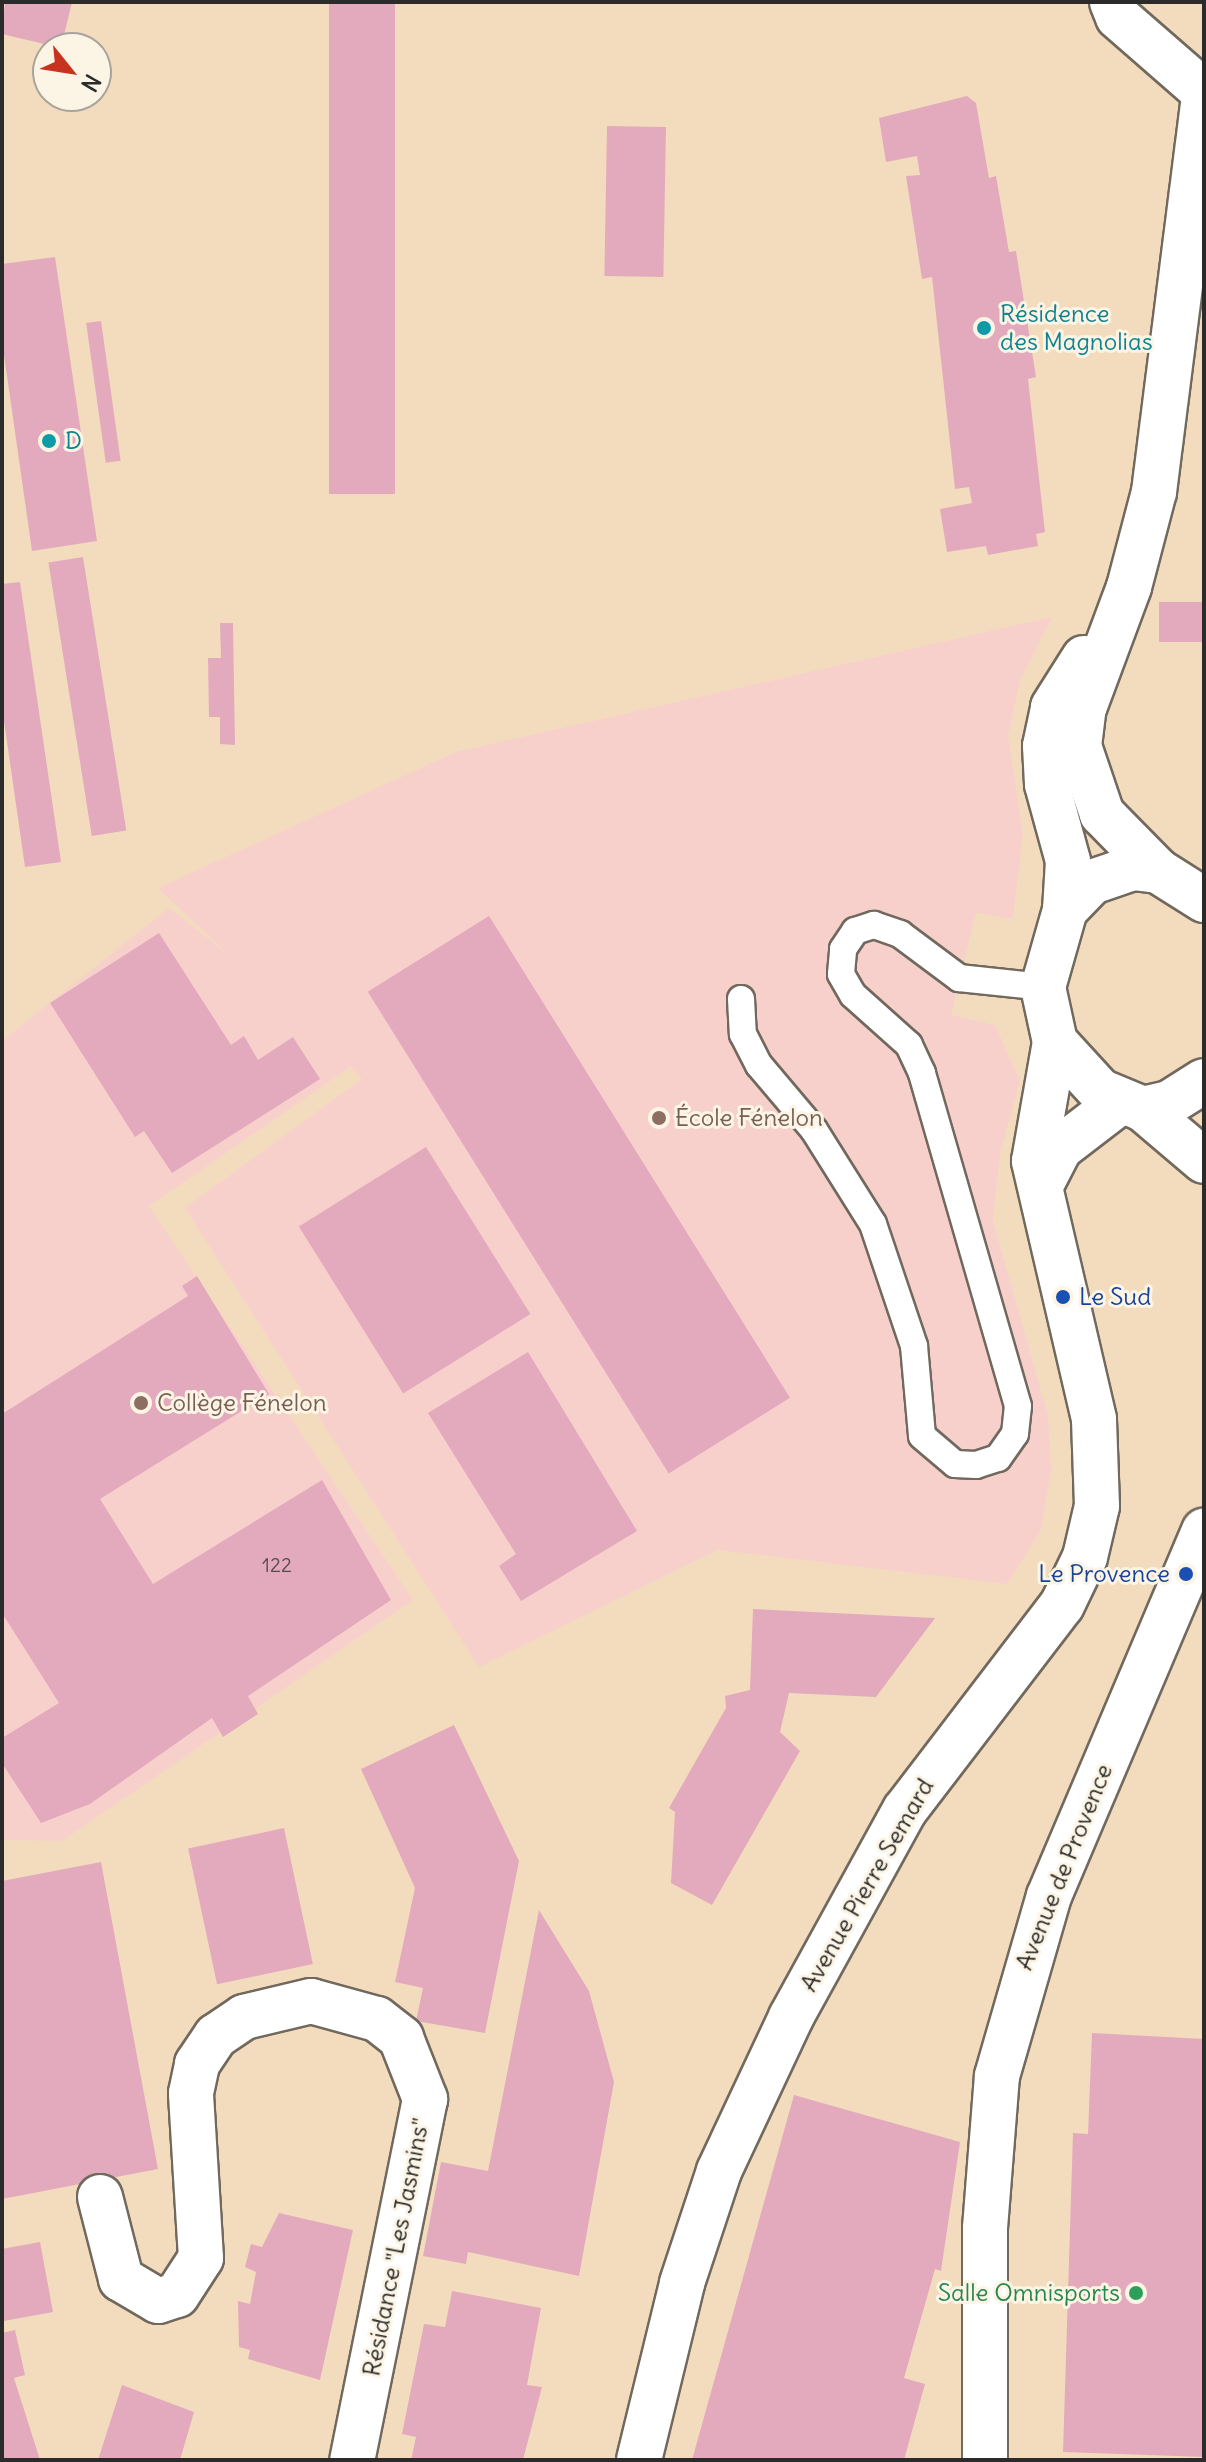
<!DOCTYPE html>
<html>
<head>
<meta charset="utf-8">
<style>
	body { margin:0 }
	#map { position:relative; width:1206px; height:2462px; overflow:hidden; background:#f3dcbd; font-family:Delius,sans-serif }
	div>[style] { position:absolute }
	.built>* { inset:0; background:#f7d0cc }
	.building>* { inset:0; background:#e3aabd; transform-origin:0 0 }
	.roads { filter:drop-shadow(2px 0 #71695e) drop-shadow(-2px 0 #71695e) drop-shadow(0 2px #71695e) drop-shadow(0 -2px #71695e) }
	.lane>* { height:26px; margin:-13px; padding:0 13px; transform-origin:13px; border-radius:13px; background:#fff }
	.street>* { height:44px; margin:-22px; padding:0 22px; transform-origin:22px; border-radius:22px; background:#fff }
	.secondary>* { height:44px; margin:-22px; padding:0 22px; transform-origin:22px; border-radius:22px; background:#fff }
	.dots>* { width:22px; height:22px; translate:-50% -50%; box-sizing:border-box; border:4px solid #fcf5e5; border-radius:50% }
	span { translate:-50% -50%; white-space:nowrap; text-align:center; line-height:1.15; -webkit-text-stroke:6px #fcf5e5; paint-order:stroke }
	.number-label { font-size:20px; color:#594b50 }
	.number-label span { -webkit-text-stroke-width:0 }
	.culture-label { font-size:24px; color:#0d838f }
	.left { translate:0 -50%; text-align:left }
	.education-label { font-size:24px; color:#785e54 }
	.transit-label { font-size:24px; color:#164399 }
	.right { translate:-100% -50%; text-align:right }
	.street-label { font-size:24px; color:#2b2b2b }
	.leisure-label { font-size:24px; color:#27864d }
	.frame { position:absolute; inset:0; border:4px solid #2b2b2b; pointer-events:none }
	.north { position:absolute; left:32px; top:32px; width:80px; height:80px; box-sizing:border-box; background:#fcf5e5; border:2px solid #a8a49b; border-radius:50%; rotate:120deg; font-size:22px; font-weight:700; line-height:32px; text-align:center; color:#2b2b2b }
	.north::after { content:''; display:block; margin:auto; width:28px; height:36px; background:#c8321e; clip-path:polygon(50% 0,100% 100%,50% 72%,0 100%) }
</style>
</head>
<body>
<div id="map">
	<div class="built">
		<div style="clip-path:polygon(1052px 617px,1020px 681px,1008px 736px,1023px 834px,1013px 919px,976px 913px,951px 1015px,995px 1025px,1020px 1081px,1000px 1154px,993px 1221px,1048px 1416px,1051px 1470px,1041px 1530px,1007px 1584px,718px 1550px,479px 1667px,185px 1208px,362px 1079px,350px 1067px,149px 1206px,413px 1600px,62px 1841px,2px 1840px,2px 1041px,169px 908px,228px 954px,158px 888px,456px 752px)"></div>
	</div>
	<div class="building">
		<div style="clip-path:polygon(5px 2px,72px 2px,61px 48px,2px 34px)"></div>
		<div style="left:329px;top:2px;width:66px;height:492px"></div>
		<div style="clip-path:polygon(967px 96px,976px 103px,989px 178px,996px 176px,1009px 252px,1016px 251px,1036px 377px,1028px 379px,1045px 532px,1036px 534px,1038px 546px,988px 555px,986px 546px,947px 552px,940px 509px,972px 503px,969px 487px,955px 489px,932px 277px,922px 279px,906px 176px,920px 175px,917px 156px,886px 162px,879px 118px)"></div>
		<div style="left:607px;top:126px;width:59px;height:150px;rotate:1deg"></div>
		<div style="clip-path:polygon(55px 257px,97px 541px,32px 551px,2px 341px,2px 264px)"></div>
		<div style="left:101px;top:321px;width:141px;height:15px;rotate:82deg"></div>
		<div style="left:83px;top:557px;width:277px;height:35px;rotate:81deg"></div>
		<div style="clip-path:polygon(20px 582px,61px 862px,25px 867px,2px 707px,2px 584px)"></div>
		<div style="left:1159px;top:602px;width:45px;height:40px"></div>
		<div style="clip-path:polygon(220px 623px,233px 623px,235px 745px,220px 744px,220px 717px,209px 717px,208px 658px,221px 658px)"></div>
		<div style="left:489px;top:916px;width:568px;height:143px;rotate:58deg"></div>
		<div style="clip-path:polygon(159px 933px,231px 1045px,244px 1036px,258px 1060px,293px 1037px,320px 1079px,172px 1173px,144px 1131px,135px 1137px,50px 1003px)"></div>
		<div style="left:426px;top:1147px;width:197px;height:150px;rotate:58deg"></div>
		<div style="clip-path:polygon(197px 1276px,269px 1394px,100px 1499px,153px 1584px,322px 1480px,391px 1600px,248px 1696px,258px 1714px,223px 1737px,212px 1718px,90px 1804px,41px 1823px,2px 1763px,2px 1738px,59px 1703px,2px 1613px,2px 1414px,188px 1296px,182px 1286px)"></div>
		<div style="clip-path:polygon(528px 1352px,637px 1531px,521px 1601px,499px 1566px,516px 1554px,428px 1413px)"></div>
		<div style="clip-path:polygon(753px 1609px,935px 1618px,876px 1697px,789px 1693px,780px 1732px,800px 1751px,712px 1905px,671px 1883px,675px 1812px,669px 1808px,726px 1708px,725px 1696px,750px 1690px)"></div>
		<div style="clip-path:polygon(454px 1725px,519px 1861px,485px 2033px,416px 2021px,423px 1988px,395px 1982px,415px 1888px,361px 1769px)"></div>
		<div style="left:284px;top:1828px;width:139px;height:98px;rotate:78deg"></div>
		<div style="clip-path:polygon(101px 1862px,158px 2169px,2px 2199px,2px 1881px)"></div>
		<div style="clip-path:polygon(539px 1910px,589px 1991px,614px 2082px,579px 2276px,468px 2252px,466px 2264px,423px 2256px,441px 2162px,488px 2171px)"></div>
		<div style="clip-path:polygon(1092px 2033px,1204px 2039px,1204px 2457px,1063px 2452px,1073px 2133px,1088px 2134px)"></div>
		<div style="clip-path:polygon(794px 2095px,960px 2142px,941px 2271px,935px 2269px,904px 2378px,925px 2384px,904px 2460px,692px 2460px)"></div>
		<div style="clip-path:polygon(279px 2213px,353px 2230px,320px 2380px,248px 2359px,250px 2350px,239px 2347px,238px 2301px,250px 2304px,256px 2272px,245px 2267px,251px 2244px,262px 2247px)"></div>
		<div style="clip-path:polygon(40px 2242px,53px 2312px,4px 2321px,2px 2249px)"></div>
		<div style="clip-path:polygon(452px 2291px,541px 2308px,527px 2385px,542px 2387px,523px 2460px,411px 2460px,416px 2437px,402px 2434px,424px 2324px,445px 2327px)"></div>
		<div style="clip-path:polygon(15px 2330px,25px 2375px,14px 2378px,40px 2460px,2px 2460px,2px 2333px)"></div>
		<div style="clip-path:polygon(122px 2385px,194px 2412px,180px 2460px,98px 2460px)"></div>
	</div>
	<div class="roads">
		<div class="lane">
			<div style="left:741px;top:999px;width:35px;rotate:87deg"></div>
			<div style="left:743px;top:1034px;width:35px;rotate:63deg"></div>
			<div style="left:759px;top:1065px;width:85px;rotate:49.8deg"></div>
			<div style="left:814px;top:1130px;width:111px;rotate:57.9deg"></div>
			<div style="left:873px;top:1224px;width:129px;rotate:71.4deg"></div>
			<div style="left:914px;top:1346px;width:90px;rotate:84.9deg"></div>
			<div style="left:922px;top:1436px;width:43px;rotate:40.3deg"></div>
			<div style="left:955px;top:1464px;width:21px;rotate:3deg"></div>
			<div style="left:976px;top:1465px;width:23px;rotate:-18deg"></div>
			<div style="left:998px;top:1458px;width:29px;rotate:-55deg"></div>
			<div style="left:1015px;top:1434px;width:28px;rotate:-84deg"></div>
			<div style="left:1018px;top:1406px;width:347px;rotate:-106.1deg"></div>
			<div style="left:922px;top:1073px;width:31px;rotate:-115deg"></div>
			<div style="left:909px;top:1045px;width:75px;rotate:-138.2deg"></div>
			<div style="left:853px;top:995px;width:24px;rotate:-120deg"></div>
			<div style="left:841px;top:974px;width:25px;rotate:-85deg"></div>
			<div style="left:843px;top:949px;width:22px;rotate:-56deg"></div>
			<div style="left:855px;top:931px;width:20px;rotate:-18deg"></div>
			<div style="left:874px;top:925px;width:28px;rotate:19deg"></div>
			<div style="left:900px;top:934px;width:74px;rotate:36.7deg"></div>
			<div style="left:959px;top:978px;width:84px;rotate:6.1deg"></div>
		</div>
		<div class="street">
			<div style="left:100px;top:2197px;width:85px;rotate:75.6deg"></div>
			<div style="left:121px;top:2279px;width:43px;rotate:30.7deg"></div>
			<div style="left:158px;top:2301px;width:20px;rotate:-18deg"></div>
			<div style="left:177px;top:2295px;width:44px;rotate:-57deg"></div>
			<div style="left:201px;top:2258px;width:165px;rotate:-93.5deg"></div>
			<div style="left:191px;top:2093px;width:30px;rotate:-78deg"></div>
			<div style="left:197px;top:2064px;width:34px;rotate:-56deg"></div>
			<div style="left:216px;top:2036px;width:34px;rotate:-34deg"></div>
			<div style="left:244px;top:2017px;width:69px;rotate:-13.4deg"></div>
			<div style="left:311px;top:2001px;width:68px;rotate:15.3deg"></div>
			<div style="left:377px;top:2019px;width:31px;rotate:38deg"></div>
			<div style="left:401px;top:2038px;width:66px;rotate:68.5deg"></div>
			<div style="left:425px;top:2099px;width:368px;rotate:101.4deg"></div>
		</div>
		<div class="secondary">
			<div style="left:1112px;top:2px;width:16px;rotate:68deg"></div>
			<div style="left:1118px;top:17px;width:114px;rotate:41.1deg"></div>
			<div style="left:1158px;top:871px;width:80px;rotate:-134.5deg"></div>
			<div style="left:1102px;top:814px;width:72px;rotate:-108.7deg"></div>
			<div style="left:1079px;top:746px;width:38px;rotate:-83deg"></div>
			<div style="left:1084px;top:708px;width:129px;rotate:-69.6deg"></div>
			<div style="left:1129px;top:587px;width:98px;rotate:-75.3deg"></div>
			<div style="left:1154px;top:492px;width:400px;rotate:-82.8deg"></div>
			<div style="left:1204px;top:900px;width:54px;rotate:-147.8deg"></div>
			<div style="left:1158px;top:871px;width:25px;rotate:-173deg"></div>
			<div style="left:1133px;top:868px;width:43px;rotate:161.1deg"></div>
			<div style="left:1092px;top:882px;width:39px;rotate:134deg"></div>
			<div style="left:1065px;top:910px;width:80px;rotate:105.9deg"></div>
			<div style="left:1043px;top:987px;width:56px;rotate:77.7deg"></div>
			<div style="left:1055px;top:1042px;width:67px;rotate:47.4deg"></div>
			<div style="left:1100px;top:1091px;width:47px;rotate:22.7deg"></div>
			<div style="left:1143px;top:1109px;width:27px;rotate:-13deg"></div>
			<div style="left:1169px;top:1103px;width:41px;rotate:-32.2deg"></div>
			<div style="left:1065px;top:910px;width:49px;rotate:-86.5deg"></div>
			<div style="left:1068px;top:861px;width:80px;rotate:-105.3deg"></div>
			<div style="left:1047px;top:784px;width:38px;rotate:-93deg"></div>
			<div style="left:1045px;top:746px;width:40px;rotate:-78deg"></div>
			<div style="left:1053px;top:707px;width:58px;rotate:-57.7deg"></div>
			<div style="left:1143px;top:1109px;width:80px;rotate:40.4deg"></div>
			<div style="left:1041px;top:1185px;width:42px;rotate:-62.8deg"></div>
			<div style="left:1060px;top:1148px;width:76px;rotate:-37.5deg"></div>
			<div style="left:639px;top:2460px;width:182px;rotate:-76.3deg"></div>
			<div style="left:682px;top:2283px;width:118px;rotate:-71.7deg"></div>
			<div style="left:719px;top:2171px;width:170px;rotate:-64.9deg"></div>
			<div style="left:791px;top:2017px;width:236px;rotate:-61.2deg"></div>
			<div style="left:905px;top:1810px;width:258px;rotate:-52.6deg"></div>
			<div style="left:1062px;top:1605px;width:53px;rotate:-64.4deg"></div>
			<div style="left:1085px;top:1557px;width:52px;rotate:-76.8deg"></div>
			<div style="left:1097px;top:1506px;width:87px;rotate:-92deg"></div>
			<div style="left:1094px;top:1419px;width:265px;rotate:-103.1deg"></div>
			<div style="left:1034px;top:1161px;width:121px;rotate:-80deg"></div>
			<div style="left:985px;top:2460px;width:232px;rotate:-90deg"></div>
			<div style="left:985px;top:2228px;width:152px;rotate:-85.5deg"></div>
			<div style="left:997px;top:2076px;width:187px;rotate:-73.9deg"></div>
			<div style="left:1049px;top:1896px;width:397px;rotate:-67deg"></div>
		</div>
	</div>
	<div class="dots">
		<div style="left:984px;top:328px;background:#0f9aa8"></div>
		<div style="left:49px;top:441px;background:#0f9aa8"></div>
		<div style="left:659px;top:1118px;background:#8d6e63"></div>
		<div style="left:1063px;top:1297px;background:#1a4fb4"></div>
		<div style="left:141px;top:1403px;background:#8d6e63"></div>
		<div style="left:1186px;top:1574px;background:#1a4fb4"></div>
		<div style="left:1136px;top:2293px;background:#2e9e5b"></div>
	</div>
	<div class="number-label">
		<span style="left:277px;top:1564px">122</span>
	</div>
	<div class="culture-label">
		<span class="left" style="left:1000px;top:328px">Résidence<br>des Magnolias</span>
		<span class="left" style="left:65px;top:441px">D</span>
	</div>
	<div class="education-label">
		<span class="left" style="left:675px;top:1118px">École Fénelon</span>
		<span class="left" style="left:157px;top:1403px">Collège Fénelon</span>
	</div>
	<div class="transit-label">
		<span class="left" style="left:1079px;top:1297px">Le Sud</span>
		<span class="right" style="left:1170px;top:1574px">Le Provence</span>
	</div>
	<div class="street-label">
		<span style="left:1064px;top:1867px;rotate:-68deg">Avenue de Provence</span>
		<span style="left:867px;top:1885px;rotate:-60deg">Avenue Pierre Semard</span>
		<span style="left:396px;top:2247px;rotate:-79deg">Résidance "Les Jasmins"</span>
	</div>
	<div class="leisure-label">
		<span class="right" style="left:1120px;top:2293px">Salle Omnisports</span>
	</div>
	<div class="frame"></div>
	<div class="north">N</div>
</div>
</body>
</html>
